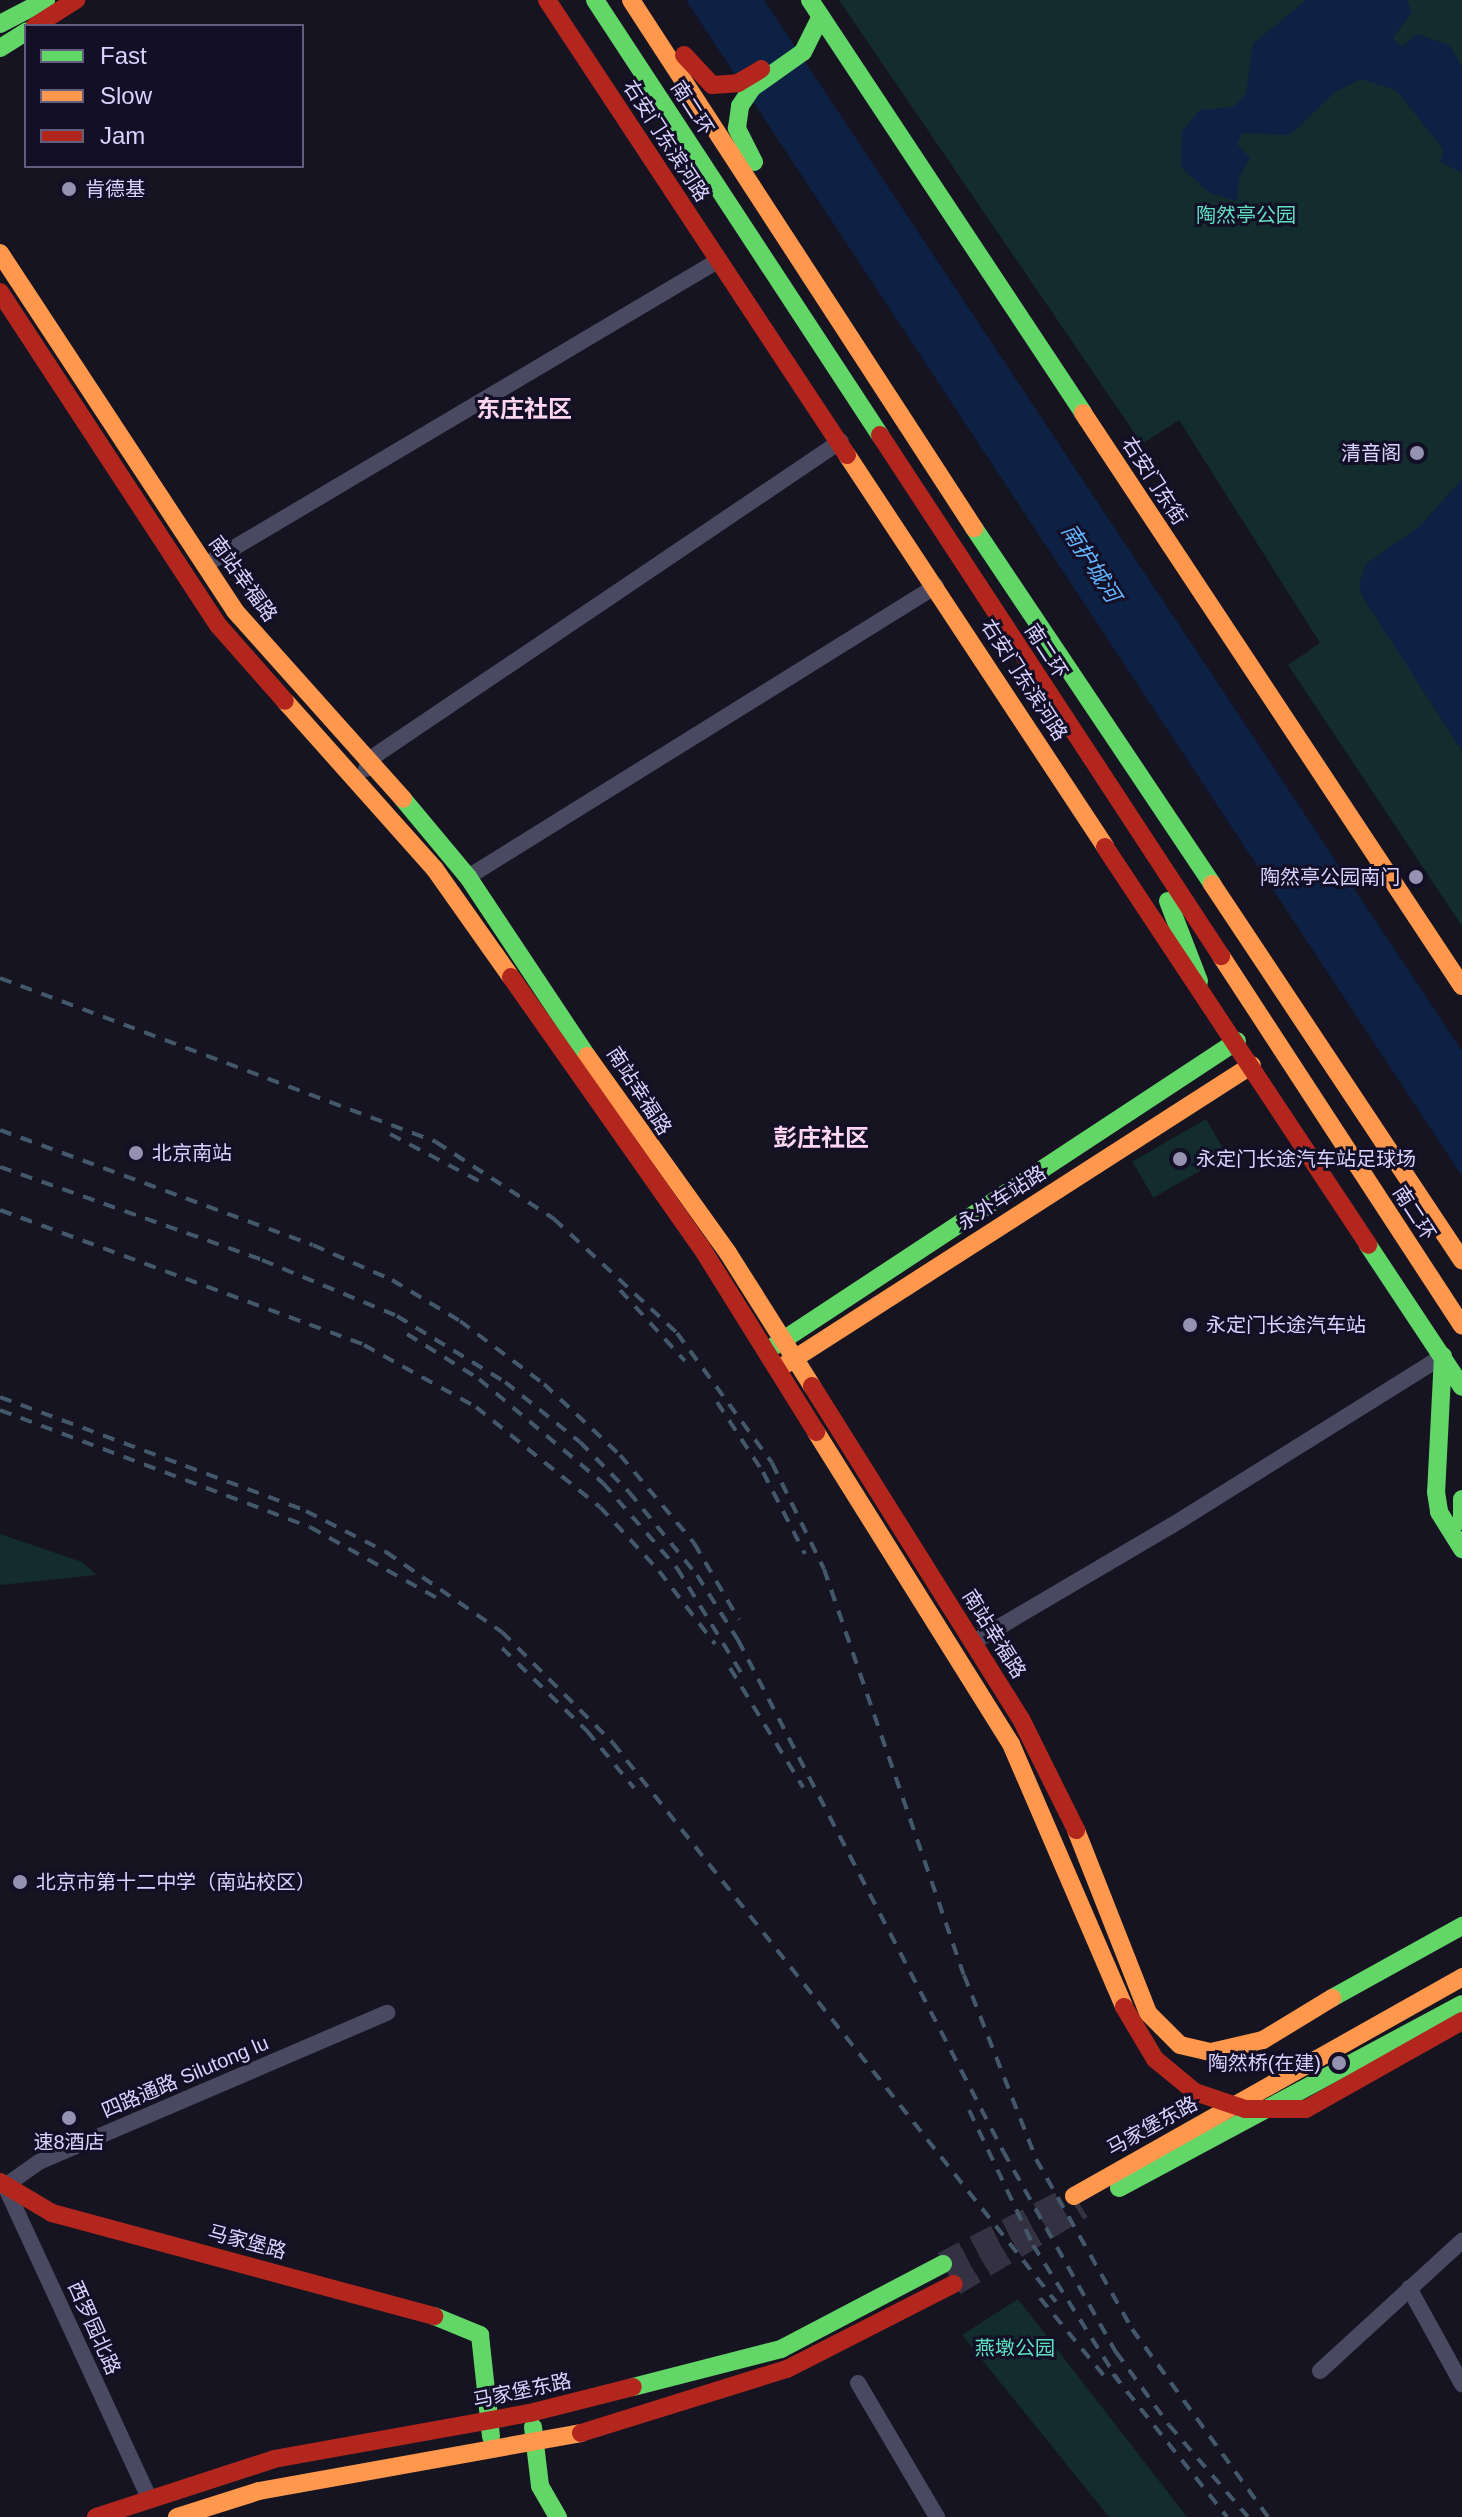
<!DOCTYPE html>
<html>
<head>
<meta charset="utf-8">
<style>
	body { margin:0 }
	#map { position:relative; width:1462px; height:2517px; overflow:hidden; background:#161421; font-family:Helvetica,"Noto Sans SC",sans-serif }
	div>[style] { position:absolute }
	.green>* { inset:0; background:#132c2d; transform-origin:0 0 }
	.water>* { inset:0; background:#0d2144 }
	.secondary-tunnel>* { height:24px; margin-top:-12px; transform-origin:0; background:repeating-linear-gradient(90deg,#333142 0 24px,transparent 0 36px) }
	.street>* { height:16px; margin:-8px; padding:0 8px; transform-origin:8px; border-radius:8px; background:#4a4962 }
	.fast>* { height:18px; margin:-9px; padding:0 9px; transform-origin:9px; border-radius:9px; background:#63d668 }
	.slow>* { height:18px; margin:-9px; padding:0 9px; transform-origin:9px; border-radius:9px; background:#ff974d }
	.jam>* { height:18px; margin:-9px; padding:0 9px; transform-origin:9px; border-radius:9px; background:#b3261e }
	.rail>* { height:4px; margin-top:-2px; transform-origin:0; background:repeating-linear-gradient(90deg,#43596b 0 12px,transparent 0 22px) }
	.jam-bridge>* { height:18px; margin:-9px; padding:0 9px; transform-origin:9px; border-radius:9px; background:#b3261e }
	.dots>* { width:22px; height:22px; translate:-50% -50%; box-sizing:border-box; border:4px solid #130f26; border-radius:50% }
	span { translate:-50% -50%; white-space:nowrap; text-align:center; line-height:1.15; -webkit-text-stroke:6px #130f26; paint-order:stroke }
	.street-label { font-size:20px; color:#d9d4ff }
	.poi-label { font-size:20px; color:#d9d4ff }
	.left { translate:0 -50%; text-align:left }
	.right { translate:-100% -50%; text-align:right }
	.park-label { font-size:20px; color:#5fe0c0 }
	.water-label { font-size:22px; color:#62b6ff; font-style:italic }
	.quarter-label { font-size:24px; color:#ffd6f0; font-weight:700 }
	.legend { position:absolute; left:24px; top:24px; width:280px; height:144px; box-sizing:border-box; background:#130f26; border:2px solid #625e7d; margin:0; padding:10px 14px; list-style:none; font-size:24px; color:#d9d4ff }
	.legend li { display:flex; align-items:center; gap:16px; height:40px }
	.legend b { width:40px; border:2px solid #625e7d }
</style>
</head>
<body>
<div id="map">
	<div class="green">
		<div style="clip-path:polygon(839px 0,1462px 0,1462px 926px,1288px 665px,1320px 643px,1179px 420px,1142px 444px)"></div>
		<div style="left:1206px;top:1119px;width:42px;height:85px;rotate:60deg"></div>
		<div style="clip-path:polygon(0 1534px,82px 1562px,97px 1575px,0 1585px)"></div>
		<div style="clip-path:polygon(1018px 2299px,1187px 2517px,1109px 2517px,962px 2335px)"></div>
	</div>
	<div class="water">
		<div style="clip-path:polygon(686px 0,764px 0,1462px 1051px,1462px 1176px)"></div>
		<div style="clip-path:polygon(1306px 0,1407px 0,1412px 12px,1393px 38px,1402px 47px,1417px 34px,1449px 45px,1462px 66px,1462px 173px,1440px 162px,1444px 150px,1396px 90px,1360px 79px,1335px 92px,1290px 135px,1242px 133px,1237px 144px,1250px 158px,1239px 177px,1237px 201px,1210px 193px,1181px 167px,1182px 131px,1200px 110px,1233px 107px,1246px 94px,1253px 44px)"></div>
		<div style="clip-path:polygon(1462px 479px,1462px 751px,1362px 596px,1359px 584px,1366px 564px,1420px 526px)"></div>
	</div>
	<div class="secondary-tunnel">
		<div style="left:943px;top:2264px;width:133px;rotate:-27.3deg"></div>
		<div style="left:954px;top:2284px;width:149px;rotate:-31.2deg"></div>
	</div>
	<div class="street">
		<div style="left:205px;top:565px;width:598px;rotate:-30.68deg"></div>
		<div style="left:366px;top:769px;width:11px;rotate:-68deg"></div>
		<div style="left:370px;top:759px;width:568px;rotate:-34.03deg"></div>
		<div style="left:468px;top:877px;width:551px;rotate:-31.87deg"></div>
		<div style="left:972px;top:1643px;width:231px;rotate:-30.5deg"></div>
		<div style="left:1171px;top:1526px;width:321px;rotate:-32deg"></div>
		<div style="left:5px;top:2186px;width:42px;rotate:-35.2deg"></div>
		<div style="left:39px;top:2162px;width:379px;rotate:-23.2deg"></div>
		<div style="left:5px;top:2186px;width:343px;rotate:65.2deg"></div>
		<div style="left:1409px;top:2288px;width:110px;rotate:61.1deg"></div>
		<div style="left:1320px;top:2371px;width:193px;rotate:-42.5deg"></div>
		<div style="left:858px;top:2383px;width:156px;rotate:59.5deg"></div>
	</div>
	<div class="fast">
		<div style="left:595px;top:0;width:520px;rotate:56.77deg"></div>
		<div style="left:810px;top:0;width:495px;rotate:56.5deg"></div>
		<div style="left:0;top:24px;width:52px;rotate:-27.6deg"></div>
		<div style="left:0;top:48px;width:31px;rotate:-32deg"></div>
		<div style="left:754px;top:162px;width:38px;rotate:-117deg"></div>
		<div style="left:737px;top:128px;width:22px;rotate:-82deg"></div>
		<div style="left:740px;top:106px;width:22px;rotate:-56deg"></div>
		<div style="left:752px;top:88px;width:62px;rotate:-35.2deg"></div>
		<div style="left:803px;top:52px;width:40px;rotate:-63.4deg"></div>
		<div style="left:974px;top:528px;width:428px;rotate:56.2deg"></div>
		<div style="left:403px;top:799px;width:102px;rotate:50.2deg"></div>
		<div style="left:468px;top:877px;width:215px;rotate:56.4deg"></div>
		<div style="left:1168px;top:901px;width:86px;rotate:68.8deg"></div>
		<div style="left:1368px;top:1245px;width:170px;rotate:56.5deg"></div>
		<div style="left:771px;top:1348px;width:558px;rotate:-33.38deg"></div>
		<div style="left:1443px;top:1356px;width:136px;rotate:92.9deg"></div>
		<div style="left:1436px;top:1492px;width:20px;rotate:81deg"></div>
		<div style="left:1439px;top:1512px;width:44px;rotate:58.1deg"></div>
		<div style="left:1462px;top:1499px;width:22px;rotate:90deg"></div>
		<div style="left:1332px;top:1998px;width:149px;rotate:-29deg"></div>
		<div style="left:1119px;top:2188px;width:389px;rotate:-28.2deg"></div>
		<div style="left:434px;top:2316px;width:50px;rotate:22.4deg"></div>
		<div style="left:480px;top:2335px;width:102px;rotate:83.8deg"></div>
		<div style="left:633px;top:2387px;width:153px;rotate:-14.4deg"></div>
		<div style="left:781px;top:2349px;width:183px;rotate:-27.7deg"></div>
		<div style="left:533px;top:2427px;width:59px;rotate:83.2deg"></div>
		<div style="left:540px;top:2486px;width:36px;rotate:60deg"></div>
	</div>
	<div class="slow">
		<div style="left:631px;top:0;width:630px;rotate:56.99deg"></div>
		<div style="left:0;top:253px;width:428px;rotate:56.7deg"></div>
		<div style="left:235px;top:611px;width:252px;rotate:48.2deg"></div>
		<div style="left:1083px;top:413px;width:687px;rotate:56.52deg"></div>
		<div style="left:847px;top:455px;width:469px;rotate:56.6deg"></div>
		<div style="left:285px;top:701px;width:224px;rotate:48.3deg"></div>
		<div style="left:434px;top:868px;width:133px;rotate:54.8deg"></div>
		<div style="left:1212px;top:884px;width:452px;rotate:56.4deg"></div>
		<div style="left:1221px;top:956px;width:441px;rotate:56.9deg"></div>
		<div style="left:587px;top:1056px;width:242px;rotate:54.4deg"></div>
		<div style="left:728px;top:1253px;width:157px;rotate:57.7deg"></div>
		<div style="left:783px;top:1366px;width:557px;rotate:-32.69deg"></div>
		<div style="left:816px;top:1432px;width:368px;rotate:58deg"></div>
		<div style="left:1011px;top:1744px;width:286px;rotate:66.7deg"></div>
		<div style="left:1076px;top:1830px;width:197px;rotate:68.5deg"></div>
		<div style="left:1148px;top:2013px;width:45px;rotate:45deg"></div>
		<div style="left:1180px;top:2045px;width:32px;rotate:13deg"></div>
		<div style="left:1211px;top:2052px;width:53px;rotate:-13deg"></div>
		<div style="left:1263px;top:2040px;width:81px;rotate:-31.3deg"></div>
		<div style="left:1074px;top:2196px;width:446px;rotate:-29.4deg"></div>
		<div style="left:177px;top:2517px;width:86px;rotate:-17.6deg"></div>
		<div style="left:259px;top:2491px;width:327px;rotate:-10.2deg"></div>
	</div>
	<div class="jam">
		<div style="left:547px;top:0;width:545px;rotate:56.6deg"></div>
		<div style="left:35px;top:26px;width:49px;rotate:-32.4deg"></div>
		<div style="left:684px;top:55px;width:41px;rotate:47deg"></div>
		<div style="left:712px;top:85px;width:26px;rotate:-4deg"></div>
		<div style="left:738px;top:83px;width:27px;rotate:-31deg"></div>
		<div style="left:0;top:292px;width:398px;rotate:56.8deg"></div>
		<div style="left:218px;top:625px;width:101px;rotate:48.6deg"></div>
		<div style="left:880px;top:435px;width:623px;rotate:56.79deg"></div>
		<div style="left:1105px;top:847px;width:477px;rotate:56.5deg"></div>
		<div style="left:511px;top:977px;width:330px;rotate:54.9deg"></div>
		<div style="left:701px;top:1247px;width:218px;rotate:58.1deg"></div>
		<div style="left:812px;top:1386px;width:393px;rotate:57.9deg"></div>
		<div style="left:1021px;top:1719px;width:124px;rotate:63.6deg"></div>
		<div style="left:0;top:2182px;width:61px;rotate:30.8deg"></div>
		<div style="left:52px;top:2213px;width:396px;rotate:15.1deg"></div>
		<div style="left:581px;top:2433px;width:216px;rotate:-17.3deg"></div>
		<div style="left:787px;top:2369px;width:187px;rotate:-27deg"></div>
		<div style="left:96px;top:2517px;width:187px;rotate:-18deg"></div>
		<div style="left:274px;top:2459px;width:260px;rotate:-10.2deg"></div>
		<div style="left:530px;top:2413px;width:106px;rotate:-14.2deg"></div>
	</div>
	<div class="rail">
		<div style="left:0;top:978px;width:466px;rotate:20.6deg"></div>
		<div style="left:436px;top:1142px;width:141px;rotate:33.1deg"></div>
		<div style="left:554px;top:1219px;width:168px;rotate:42.8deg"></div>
		<div style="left:677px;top:1333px;width:161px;rotate:53.8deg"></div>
		<div style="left:772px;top:1463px;width:118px;rotate:63.9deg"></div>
		<div style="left:824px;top:1569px;width:429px;rotate:71deg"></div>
		<div style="left:964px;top:1975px;width:198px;rotate:68.6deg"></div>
		<div style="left:1036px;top:2159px;width:195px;rotate:60.5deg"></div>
		<div style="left:1132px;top:2329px;width:232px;rotate:54.1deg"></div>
		<div style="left:0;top:1130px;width:333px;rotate:20.2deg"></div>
		<div style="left:313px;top:1245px;width:86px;rotate:23.9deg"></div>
		<div style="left:392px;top:1280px;width:79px;rotate:31.1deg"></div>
		<div style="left:460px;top:1321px;width:105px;rotate:36.9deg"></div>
		<div style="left:544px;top:1384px;width:104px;rotate:43.1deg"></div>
		<div style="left:620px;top:1455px;width:115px;rotate:49.9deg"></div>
		<div style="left:694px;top:1543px;width:89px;rotate:59.7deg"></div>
		<div style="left:390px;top:1134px;width:107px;rotate:27.8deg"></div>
		<div style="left:0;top:1167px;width:278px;rotate:19.5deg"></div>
		<div style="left:262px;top:1260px;width:146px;rotate:22.5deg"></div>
		<div style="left:397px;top:1316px;width:127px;rotate:31.4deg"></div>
		<div style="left:505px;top:1382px;width:96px;rotate:38.7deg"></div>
		<div style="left:580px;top:1442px;width:70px;rotate:45.6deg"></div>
		<div style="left:629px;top:1492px;width:107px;rotate:50.7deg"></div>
		<div style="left:697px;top:1575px;width:77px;rotate:57.8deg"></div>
		<div style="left:738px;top:1640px;width:576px;rotate:62.59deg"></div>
		<div style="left:1003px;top:2151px;width:231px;rotate:60.7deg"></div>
		<div style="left:1116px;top:2352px;width:90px;rotate:54deg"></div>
		<div style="left:1169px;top:2425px;width:121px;rotate:49.3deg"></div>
		<div style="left:0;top:1210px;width:388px;rotate:20.3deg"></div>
		<div style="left:364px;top:1345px;width:128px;rotate:29deg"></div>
		<div style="left:476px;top:1407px;width:159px;rotate:38.9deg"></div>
		<div style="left:600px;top:1507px;width:87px;rotate:47.3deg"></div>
		<div style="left:659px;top:1571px;width:92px;rotate:52.5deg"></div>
		<div style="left:620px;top:1290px;width:96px;rotate:47.5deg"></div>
		<div style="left:407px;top:1334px;width:85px;rotate:32deg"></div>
		<div style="left:479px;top:1379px;width:162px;rotate:40deg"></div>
		<div style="left:603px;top:1483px;width:113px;rotate:49deg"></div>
		<div style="left:677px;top:1568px;width:124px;rotate:58.5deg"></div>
		<div style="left:0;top:1397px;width:327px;rotate:20.4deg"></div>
		<div style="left:306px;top:1511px;width:90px;rotate:27.1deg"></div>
		<div style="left:386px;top:1552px;width:141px;rotate:34.6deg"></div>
		<div style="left:502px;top:1632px;width:157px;rotate:45deg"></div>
		<div style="left:613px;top:1743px;width:713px;rotate:51.6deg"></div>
		<div style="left:717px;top:1402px;width:84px;rotate:56.7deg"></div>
		<div style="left:763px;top:1472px;width:92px;rotate:62.9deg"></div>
		<div style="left:0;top:1410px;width:331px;rotate:20.7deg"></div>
		<div style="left:310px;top:1527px;width:148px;rotate:29.2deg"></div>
		<div style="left:502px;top:1648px;width:119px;rotate:44.3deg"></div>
		<div style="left:587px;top:1731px;width:74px;rotate:50.5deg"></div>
		<div style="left:730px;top:1668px;width:140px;rotate:58.5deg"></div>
		<div style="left:969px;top:2110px;width:149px;rotate:64.6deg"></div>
		<div style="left:1033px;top:2245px;width:163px;rotate:57.8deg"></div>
		<div style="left:1040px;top:2298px;width:104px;rotate:50.5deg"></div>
		<div style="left:1113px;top:2374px;width:183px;rotate:51.4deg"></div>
	</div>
	<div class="jam-bridge">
		<div style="left:1124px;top:2007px;width:61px;rotate:59.2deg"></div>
		<div style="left:1155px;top:2059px;width:52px;rotate:39.5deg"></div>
		<div style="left:1195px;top:2092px;width:53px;rotate:18.8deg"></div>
		<div style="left:1245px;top:2109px;width:61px"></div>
		<div style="left:1306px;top:2109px;width:179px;rotate:-29.4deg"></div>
	</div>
	<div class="dots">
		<div style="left:69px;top:189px;background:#9591b1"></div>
		<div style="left:1417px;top:453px;background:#9591b1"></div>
		<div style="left:1416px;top:877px;background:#9591b1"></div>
		<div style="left:136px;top:1153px;background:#9591b1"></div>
		<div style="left:1180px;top:1159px;background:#9591b1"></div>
		<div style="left:1190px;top:1325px;background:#9591b1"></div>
		<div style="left:20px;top:1882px;background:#9591b1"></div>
		<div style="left:1339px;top:2063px;background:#9591b1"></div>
		<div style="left:69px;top:2118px;background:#9591b1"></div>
	</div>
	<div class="street-label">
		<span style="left:692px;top:108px;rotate:57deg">南二环</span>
		<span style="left:666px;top:141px;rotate:57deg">右安门东滨河路</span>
		<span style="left:1154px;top:481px;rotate:57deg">右安门东街</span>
		<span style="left:243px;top:579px;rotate:54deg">南站幸福路</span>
		<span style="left:1046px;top:651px;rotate:57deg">南二环</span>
		<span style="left:1024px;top:680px;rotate:57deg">右安门东滨河路</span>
		<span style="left:639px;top:1091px;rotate:57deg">南站幸福路</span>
		<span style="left:1002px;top:1198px;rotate:-33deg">永外车站路</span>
		<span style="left:1414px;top:1213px;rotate:57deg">南二环</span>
		<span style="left:994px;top:1634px;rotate:58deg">南站幸福路</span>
		<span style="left:185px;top:2077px;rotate:-23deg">四路通路 Silutong lu</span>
		<span style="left:1152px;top:2126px;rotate:-29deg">马家堡东路</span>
		<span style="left:247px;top:2242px;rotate:15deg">马家堡路</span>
		<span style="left:94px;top:2328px;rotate:66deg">西罗园北路</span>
		<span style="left:522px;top:2391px;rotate:-12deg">马家堡东路</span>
	</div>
	<div class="poi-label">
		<span class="left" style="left:85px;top:189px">肯德基</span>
		<span class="right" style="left:1401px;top:453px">清音阁</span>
		<span class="right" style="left:1400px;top:877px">陶然亭公园南门</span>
		<span class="left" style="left:152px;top:1153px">北京南站</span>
		<span class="left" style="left:1196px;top:1159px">永定门长途汽车站足球场</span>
		<span class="left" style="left:1206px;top:1325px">永定门长途汽车站</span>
		<span class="left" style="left:36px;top:1882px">北京市第十二中学（南站校区）</span>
		<span class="right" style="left:1321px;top:2063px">陶然桥(在建)</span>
		<span style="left:69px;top:2142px">速8酒店</span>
	</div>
	<div class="park-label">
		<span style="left:1246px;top:215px">陶然亭公园</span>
		<span style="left:1015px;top:2348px">燕墩公园</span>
	</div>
	<div class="water-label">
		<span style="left:1091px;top:563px;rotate:57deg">南护城河</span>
	</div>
	<div class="quarter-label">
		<span style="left:524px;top:409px">东庄社区</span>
		<span style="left:821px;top:1138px">彭庄社区</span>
	</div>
	<ul class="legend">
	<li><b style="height:10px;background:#63d668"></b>Fast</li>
	<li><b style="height:10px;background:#ff974d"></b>Slow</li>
	<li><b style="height:10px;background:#b3261e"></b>Jam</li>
	</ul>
</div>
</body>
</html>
